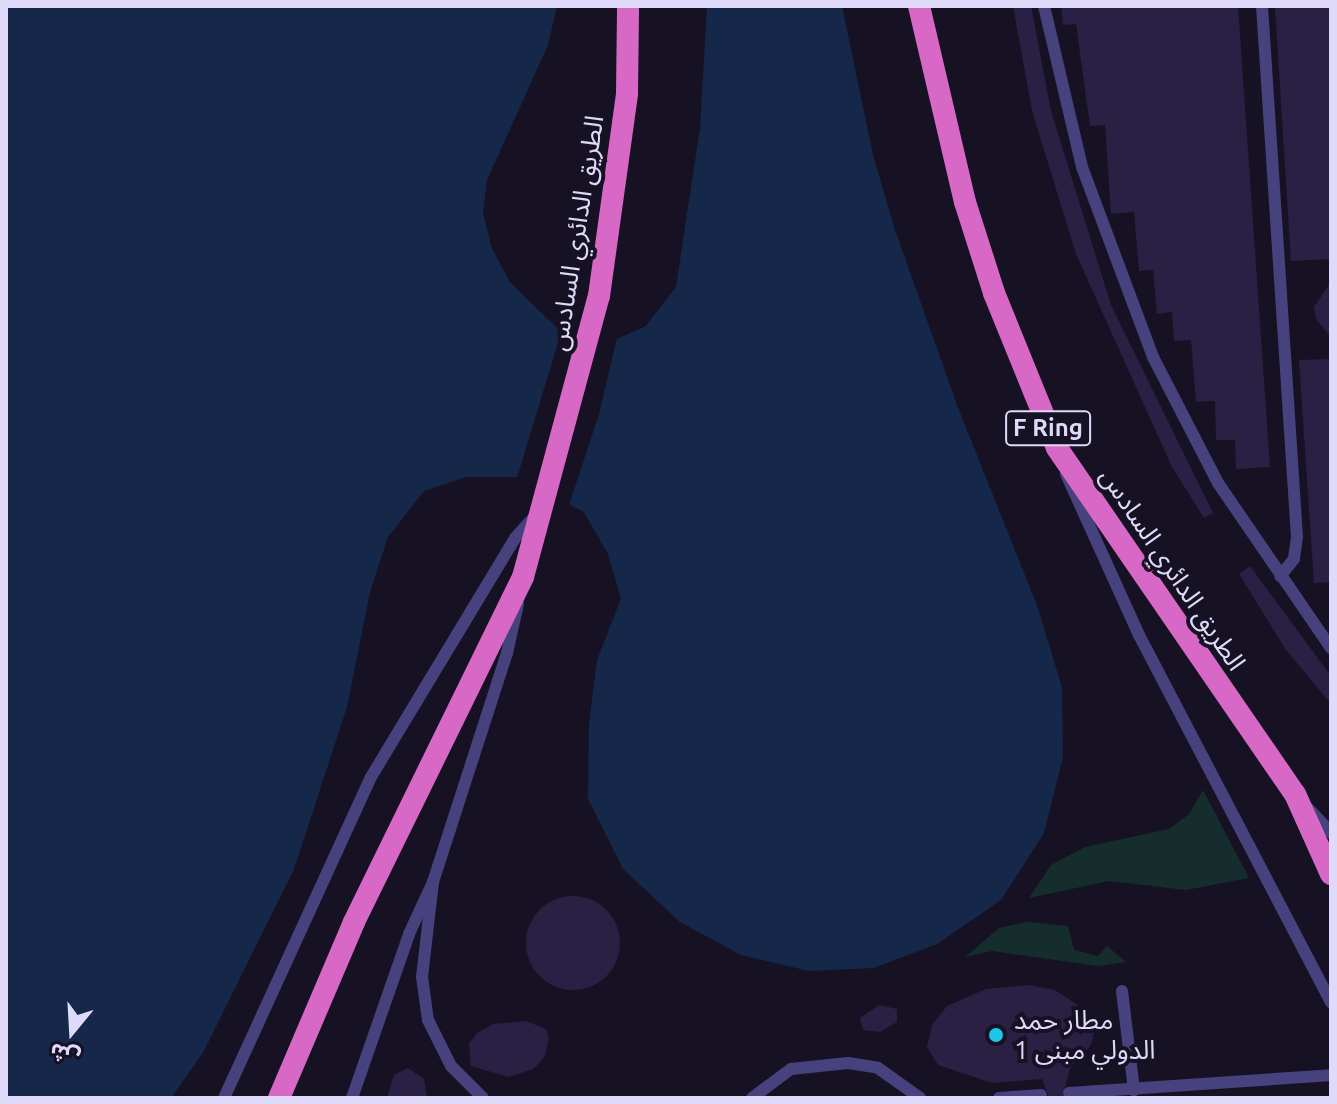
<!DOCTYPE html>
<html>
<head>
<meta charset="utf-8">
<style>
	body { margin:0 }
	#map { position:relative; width:1337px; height:1104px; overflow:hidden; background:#161224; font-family:Ubuntu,"Noto Sans Arabic",sans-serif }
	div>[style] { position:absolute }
	.green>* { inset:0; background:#152d2d }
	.water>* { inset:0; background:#162849 }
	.pier>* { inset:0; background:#161224 }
	.building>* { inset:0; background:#292043 }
	.round { border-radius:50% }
	.service>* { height:12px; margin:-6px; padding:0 6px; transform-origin:6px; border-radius:6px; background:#47427d }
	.trunk>* { height:22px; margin:-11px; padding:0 11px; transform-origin:11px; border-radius:11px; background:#d868c6 }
	.service-bridge>* { height:12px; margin:-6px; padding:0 6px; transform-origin:6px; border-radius:6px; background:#47427d }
	.dots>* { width:22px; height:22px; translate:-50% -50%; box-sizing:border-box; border:4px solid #161224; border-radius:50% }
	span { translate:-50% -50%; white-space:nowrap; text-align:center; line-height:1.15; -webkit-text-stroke:8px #161224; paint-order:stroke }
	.shield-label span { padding:2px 6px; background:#161224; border:2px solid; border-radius:6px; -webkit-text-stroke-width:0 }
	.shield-label { font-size:24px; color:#dfd9fa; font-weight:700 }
	.street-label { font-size:26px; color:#dfd9fa }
	.poi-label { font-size:26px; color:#dfd9fa }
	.left { translate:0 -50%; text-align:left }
	.frame { position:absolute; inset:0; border:8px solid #dfd9fa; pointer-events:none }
	.north { position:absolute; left:32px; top:992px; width:80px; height:80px; -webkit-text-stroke:6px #161224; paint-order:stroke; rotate:198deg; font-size:22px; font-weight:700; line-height:32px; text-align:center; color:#dfd9fa }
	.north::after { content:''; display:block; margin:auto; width:28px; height:36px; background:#dfd9fa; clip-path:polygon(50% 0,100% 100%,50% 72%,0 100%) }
</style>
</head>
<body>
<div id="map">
	<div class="green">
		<div style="clip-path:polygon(1203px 790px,1249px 878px,1186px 890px,1109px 881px,1029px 898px,1051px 865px,1085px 847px,1169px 829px,1189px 814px)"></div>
		<div style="clip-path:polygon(1028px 922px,1068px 926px,1074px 950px,1098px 956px,1107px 946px,1126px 962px,1098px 966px,992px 951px,965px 957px,999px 928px)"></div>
	</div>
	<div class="water">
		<div style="clip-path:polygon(6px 6px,557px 6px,548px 45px,487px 180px,483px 213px,492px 249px,510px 282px,558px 329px,606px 344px,646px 326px,676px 287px,700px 128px,707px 6px,842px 6px,873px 155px,894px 227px,957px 405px,1038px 608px,1062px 688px,1063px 757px,1044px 833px,1001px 900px,937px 944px,874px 968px,809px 971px,741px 955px,680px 922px,623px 869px,588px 799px,589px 723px,597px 660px,621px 599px,608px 554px,584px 512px,517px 477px,466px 477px,424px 491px,388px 537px,370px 592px,347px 707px,294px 869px,204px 1051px,171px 1098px,6px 1098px)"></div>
	</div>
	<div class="pier">
		<div style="clip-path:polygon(563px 326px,606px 340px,618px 334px,599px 414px,568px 508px,516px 481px)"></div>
	</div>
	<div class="building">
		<div style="clip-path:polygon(1013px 6px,1031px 6px,1051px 111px,1111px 305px,1213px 513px,1204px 518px,1172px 467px,1076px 254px,1032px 111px)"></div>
		<div style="clip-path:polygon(1061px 6px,1238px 6px,1270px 467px,1236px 469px,1235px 440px,1216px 440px,1215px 401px,1196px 402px,1191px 340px,1174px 341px,1172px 312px,1157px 314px,1153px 270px,1139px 271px,1134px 212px,1111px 214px,1105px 125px,1090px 126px,1076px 24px,1063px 25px)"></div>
		<div style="clip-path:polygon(1275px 6px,1331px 6px,1331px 259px,1291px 261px)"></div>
		<div style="clip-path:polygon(1331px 282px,1331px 337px,1316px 319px,1314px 307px)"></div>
		<div style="clip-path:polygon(1331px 359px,1331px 582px,1314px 583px,1299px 360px)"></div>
		<div style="clip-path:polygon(1250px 566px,1331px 676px,1331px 704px,1286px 650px,1239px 574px)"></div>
		<div class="round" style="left:526px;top:896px;width:94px;height:94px"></div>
		<div style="clip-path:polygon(1029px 985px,1055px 990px,1085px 1010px,1094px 1032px,1091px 1045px,1070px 1068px,1062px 1098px,1049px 1098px,1042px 1079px,992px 1083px,938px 1065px,927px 1047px,932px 1025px,947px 1006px,986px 989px)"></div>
		<div style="clip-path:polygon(879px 1005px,897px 1009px,897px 1022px,880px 1032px,863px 1030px,860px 1018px)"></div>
		<div style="clip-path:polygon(526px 1021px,546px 1029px,549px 1039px,544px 1058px,533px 1069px,509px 1077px,471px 1066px,469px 1044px,477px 1033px,493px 1024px)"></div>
		<div style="clip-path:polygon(408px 1068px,424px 1079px,427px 1098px,387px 1098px,394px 1075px)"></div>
	</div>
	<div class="service">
		<div style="left:1044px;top:6px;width:165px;rotate:76.7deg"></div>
		<div style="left:1082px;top:167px;width:203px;rotate:69.5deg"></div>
		<div style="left:1153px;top:357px;width:142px;rotate:62.7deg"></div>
		<div style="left:1218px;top:483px;width:200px;rotate:55.6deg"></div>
		<div style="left:1262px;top:6px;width:532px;rotate:86.23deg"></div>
		<div style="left:1297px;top:537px;width:22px;rotate:98deg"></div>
		<div style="left:1294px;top:559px;width:22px;rotate:129deg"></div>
		<div style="left:1066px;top:474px;width:177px;rotate:65.6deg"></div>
		<div style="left:1139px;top:635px;width:415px;rotate:62.4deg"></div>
		<div style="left:1309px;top:809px;width:33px;rotate:47deg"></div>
		<div style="left:1122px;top:991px;width:100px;rotate:83.1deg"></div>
		<div style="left:1069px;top:1093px;width:263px;rotate:-3.9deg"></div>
		<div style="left:224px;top:1098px;width:353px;rotate:-65.4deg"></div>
		<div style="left:371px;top:777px;width:279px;rotate:-58.9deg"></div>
		<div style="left:515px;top:538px;width:30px;rotate:-48deg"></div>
		<div style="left:352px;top:1098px;width:174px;rotate:-70.8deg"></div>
		<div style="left:409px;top:934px;width:57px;rotate:-65.2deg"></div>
		<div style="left:433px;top:882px;width:241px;rotate:-72.1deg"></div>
		<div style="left:507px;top:653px;width:50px;rotate:-77.3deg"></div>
		<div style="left:752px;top:1098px;width:49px;rotate:-36.6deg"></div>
		<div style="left:791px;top:1069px;width:57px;rotate:-6deg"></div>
		<div style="left:848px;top:1063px;width:30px;rotate:9deg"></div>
		<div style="left:878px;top:1068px;width:52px;rotate:35.5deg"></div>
		<div style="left:999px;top:1098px;width:42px;rotate:-4.1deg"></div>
	</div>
	<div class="trunk">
		<div style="left:919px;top:6px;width:201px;rotate:76.8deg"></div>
		<div style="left:965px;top:202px;width:96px;rotate:72.3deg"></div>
		<div style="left:994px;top:293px;width:167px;rotate:67.9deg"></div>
		<div style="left:1057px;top:448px;width:420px;rotate:55.5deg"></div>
		<div style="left:1295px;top:794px;width:88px;rotate:65.8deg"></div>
		<div style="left:279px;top:1098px;width:191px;rotate:-66.9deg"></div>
		<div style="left:354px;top:922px;width:384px;rotate:-63.9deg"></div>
		<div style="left:523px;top:577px;width:291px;rotate:-74.9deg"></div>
		<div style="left:599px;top:296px;width:205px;rotate:-82.1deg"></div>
		<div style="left:627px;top:93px;width:87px;rotate:-89.3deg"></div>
	</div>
	<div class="service-bridge">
		<div style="left:433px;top:882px;width:96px;rotate:96.6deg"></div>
		<div style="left:422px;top:977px;width:43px;rotate:82.1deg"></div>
		<div style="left:428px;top:1020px;width:51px;rotate:63.4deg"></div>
		<div style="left:451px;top:1066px;width:45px;rotate:45deg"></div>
	</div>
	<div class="dots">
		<div style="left:996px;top:1035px;background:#1cc6e4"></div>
	</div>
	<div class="shield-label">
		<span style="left:1048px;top:428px">F Ring</span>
	</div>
	<div class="street-label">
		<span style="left:576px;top:233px;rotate:-81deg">الطريق الدائري السادس</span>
		<span style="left:1173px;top:569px;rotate:56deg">الطريق الدائري السادس</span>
	</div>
	<div class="poi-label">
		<span class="left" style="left:1014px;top:1035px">مطار حمد<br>الدولي مبنى 1</span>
	</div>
	<div class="frame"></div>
	<div class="north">ش</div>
</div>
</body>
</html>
